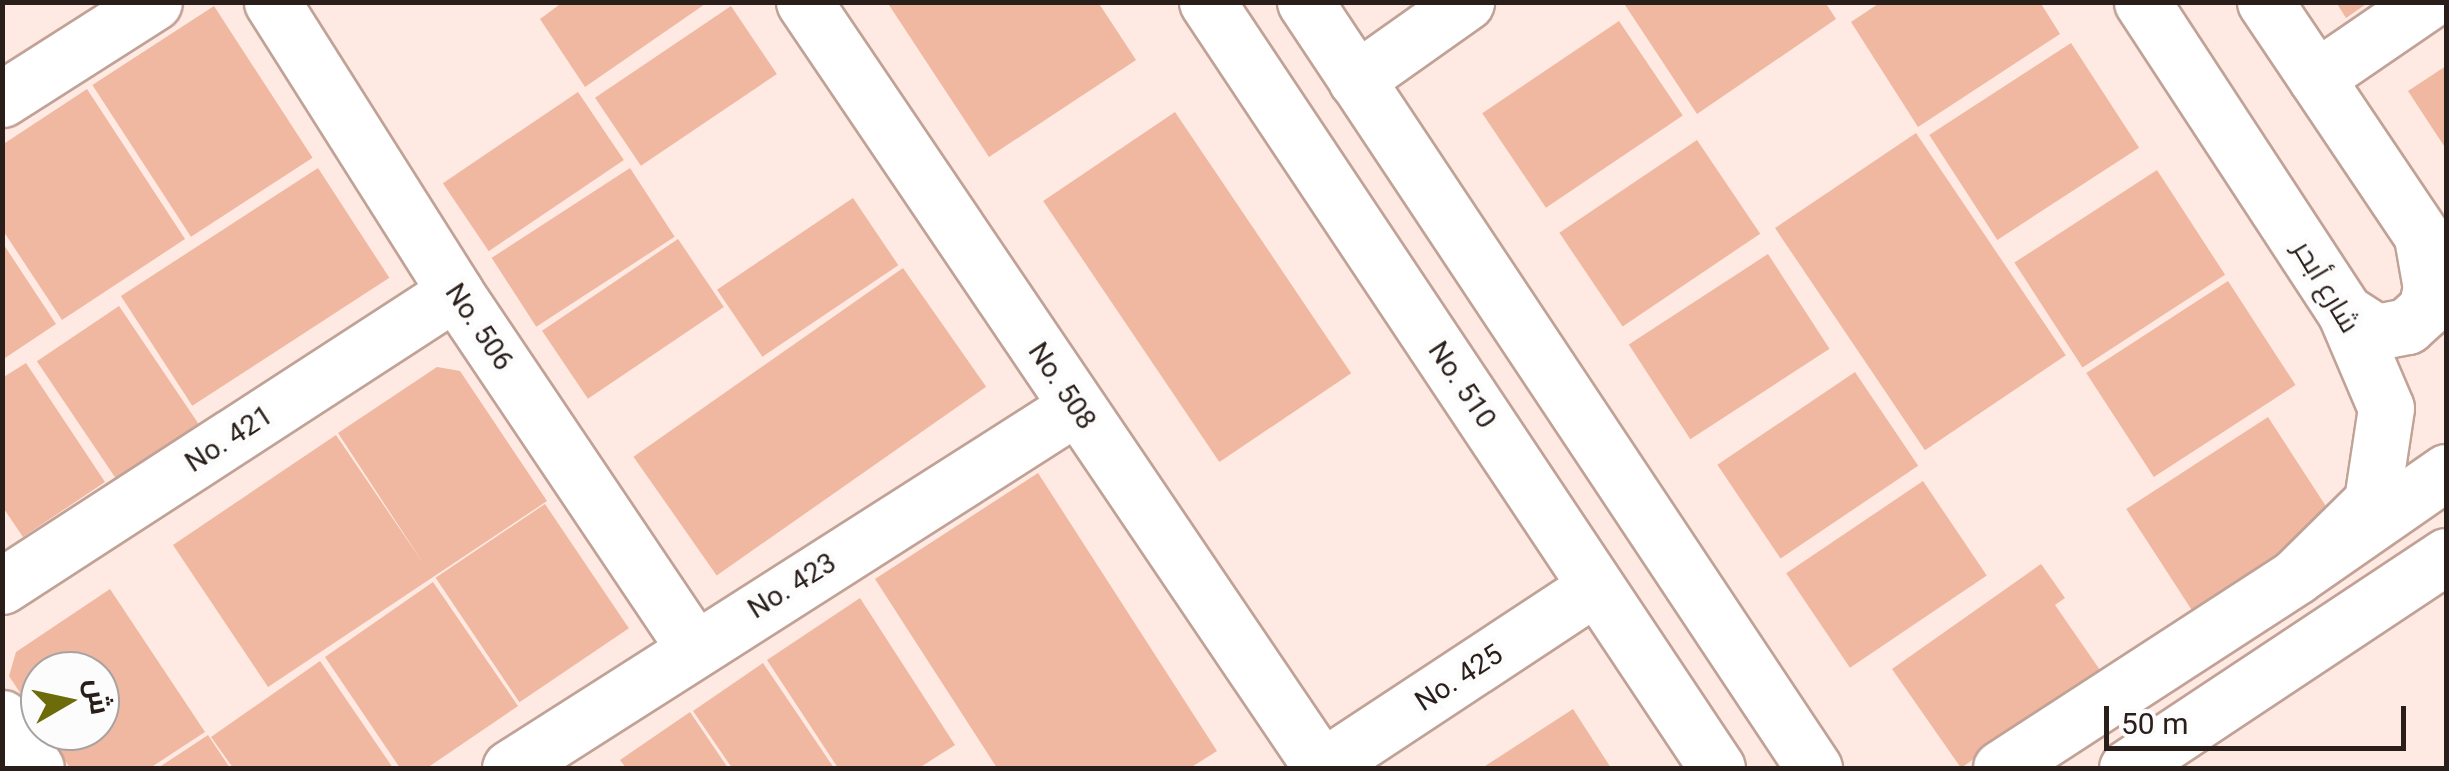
<!DOCTYPE html>
<html>
<head>
<meta charset="utf-8">
<style>
	body { margin:0 }
	#map { position:relative; width:2449px; height:771px; overflow:hidden; background:#feeae2; font-family:Roboto,Cairo,sans-serif }
	div>[style] { position:absolute }
	.building>* { inset:0; background:#f0b7a1; transform-origin:0 0 }
	.roads { filter:drop-shadow(2px 0 #c1a296) drop-shadow(-2px 0 #c1a296) drop-shadow(0 2px #c1a296) drop-shadow(0 -2px #c1a296) }
	.minor>* { height:55px; margin:-27.5px; padding:0 27.5px; transform-origin:27.5px; border-radius:27.5px; background:#fff }
	span { translate:-50% -50%; white-space:nowrap; text-align:center; line-height:1.15; -webkit-text-stroke:10px #fcfcfc; paint-order:stroke }
	.street-label { font-size:28px; color:#291e19 }
	.frame { position:absolute; inset:0; border:5px solid #291e19; pointer-events:none }
	.north { position:absolute; left:20px; top:651px; width:100px; height:100px; box-sizing:border-box; background:#fcfcfc; border:2px solid #a8a3a1; border-radius:50%; rotate:81deg; font-size:28px; font-weight:700; line-height:40px; text-align:center; color:#291e19 }
	.north::after { content:''; display:block; margin:auto; width:35px; height:45px; background:#6d6c0b; clip-path:polygon(50% 0,100% 100%,50% 72%,0 100%) }
	.scale { position:absolute; left:2104px; top:706px; width:302px; height:45px; box-sizing:border-box; border:5px solid #291e19; border-top:0; padding-left:12px; font-size:30px; line-height:35px; white-space:nowrap; color:#291e19; -webkit-text-stroke:8px #fcfcfc; paint-order:stroke }
</style>
</head>
<body>
<div id="map">
	<div class="building">
		<div style="clip-path:polygon(563px 2px,708px 2px,585px 87px,540px 19px)"></div>
		<div style="clip-path:polygon(887px 2px,1098px 2px,1136px 60px,989px 157px)"></div>
		<div style="clip-path:polygon(1623px 2px,1825px 2px,1836px 19px,1697px 114px)"></div>
		<div style="clip-path:polygon(1881px 2px,2040px 2px,2060px 34px,1918px 127px,1851px 22px)"></div>
		<div style="clip-path:polygon(2336px 2px,2369px 2px,2346px 18px)"></div>
		<div style="left:214px;top:6px;width:181px;height:145px;rotate:57deg"></div>
		<div style="left:731px;top:6px;width:82px;height:164px;rotate:56deg"></div>
		<div style="left:1619px;top:21px;width:114px;height:165px;rotate:56deg"></div>
		<div style="left:2071px;top:43px;width:125px;height:169px;rotate:57deg"></div>
		<div style="clip-path:polygon(2446px 66px,2446px 149px,2408px 91px)"></div>
		<div style="clip-path:polygon(87px 89px,185px 239px,62px 320px,2px 229px,2px 145px)"></div>
		<div style="left:578px;top:92px;width:82px;height:163px;rotate:56deg"></div>
		<div style="left:1175px;top:112px;width:315px;height:159px;rotate:56deg"></div>
		<div style="left:1916px;top:133px;width:268px;height:170px;rotate:56deg"></div>
		<div style="left:1697px;top:140px;width:113px;height:166px;rotate:56deg"></div>
		<div style="left:318px;top:168px;width:131px;height:235px;rotate:57deg"></div>
		<div style="left:630px;top:168px;width:82px;height:165px;rotate:57deg"></div>
		<div style="left:2157px;top:170px;width:125px;height:170px;rotate:57deg"></div>
		<div style="left:853px;top:198px;width:81px;height:164px;rotate:56deg"></div>
		<div style="left:678px;top:239px;width:82px;height:164px;rotate:56deg"></div>
		<div style="clip-path:polygon(2px 242px,56px 324px,2px 360px)"></div>
		<div style="left:1768px;top:254px;width:113px;height:166px;rotate:57deg"></div>
		<div style="left:903px;top:268px;width:145px;height:329px;rotate:55deg"></div>
		<div style="left:2228px;top:281px;width:124px;height:169px;rotate:57deg"></div>
		<div style="left:119px;top:306px;width:143px;height:99px;rotate:56deg"></div>
		<div style="clip-path:polygon(26px 363px,105px 482px,23px 537px,2px 506px,2px 378px)"></div>
		<div style="clip-path:polygon(437px 367px,460px 371px,547px 501px,268px 687px,173px 545px,336px 435px,425px 566px,338px 433px)"></div>
		<div style="left:1855px;top:372px;width:113px;height:166px;rotate:56deg"></div>
		<div style="left:2268px;top:417px;width:125px;height:169px;rotate:57deg"></div>
		<div style="clip-path:polygon(1038px 473px,1217px 751px,1190px 768px,997px 768px,875px 579px)"></div>
		<div style="left:1923px;top:481px;width:114px;height:165px;rotate:56deg"></div>
		<div style="left:545px;top:504px;width:150px;height:132px;rotate:56deg"></div>
		<div style="clip-path:polygon(2041px 564px,2065px 598px,2055px 605px,2100px 670px,1961px 768px,1892px 669px)"></div>
		<div style="clip-path:polygon(433px 582px,518px 706px,427px 768px,400px 768px,325px 657px)"></div>
		<div style="clip-path:polygon(110px 589px,205px 732px,150px 768px,70px 768px,45px 731px,100px 731px,100px 671px,40px 671px,40px 723px,9px 676px,16px 652px)"></div>
		<div style="clip-path:polygon(860px 598px,955px 745px,919px 768px,838px 768px,767px 660px)"></div>
		<div style="clip-path:polygon(320px 661px,393px 768px,233px 768px,211px 737px)"></div>
		<div style="clip-path:polygon(763px 663px,834px 768px,732px 768px,693px 711px)"></div>
		<div style="clip-path:polygon(1573px 709px,1611px 768px,1482px 768px)"></div>
		<div style="clip-path:polygon(690px 712px,728px 768px,626px 768px,620px 760px)"></div>
		<div style="clip-path:polygon(208px 735px,230px 768px,158px 768px)"></div>
	</div>
	<div class="roads">
		<div class="minor">
			<div style="left:272px;top:2px;width:343px;rotate:57.7deg"></div>
			<div style="left:455px;top:292px;width:429px;rotate:56.1deg"></div>
			<div style="left:804px;top:2px;width:925px;rotate:55.93deg"></div>
			<div style="left:1207px;top:2px;width:920px;rotate:56.34deg"></div>
			<div style="left:1305px;top:2px;width:920px;rotate:56.4deg"></div>
			<div style="left:2142px;top:2px;width:371px;rotate:56.8deg"></div>
			<div style="left:2345px;top:312px;width:104px;rotate:66.9deg"></div>
			<div style="left:2386px;top:408px;width:94px;rotate:98.6deg"></div>
			<div style="left:2372px;top:501px;width:108px;rotate:135.4deg"></div>
			<div style="left:2265px;top:2px;width:324px;rotate:56.1deg"></div>
			<div style="left:2316px;top:78px;width:135px;rotate:-34.4deg"></div>
			<div style="left:1356px;top:80px;width:135px;rotate:-35.3deg"></div>
			<div style="left:2px;top:99px;width:180px;rotate:-32.5deg"></div>
			<div style="left:2345px;top:312px;width:37px;rotate:33deg"></div>
			<div style="left:2376px;top:332px;width:32px;rotate:-11deg"></div>
			<div style="left:2407px;top:326px;width:25px;rotate:-42deg"></div>
			<div style="left:2426px;top:309px;width:22px;rotate:-77deg"></div>
			<div style="left:2431px;top:288px;width:52px;rotate:-100deg"></div>
			<div style="left:2px;top:586px;width:540px;rotate:-32.98deg"></div>
			<div style="left:2px;top:718px;width:60px;rotate:55.8deg"></div>
			<div style="left:510px;top:768px;width:671px;rotate:-32.53deg"></div>
			<div style="left:1321px;top:768px;width:329px;rotate:-33.4deg"></div>
			<div style="left:2001px;top:768px;width:351px;rotate:-33deg"></div>
			<div style="left:2295px;top:577px;width:184px;rotate:-34.8deg"></div>
			<div style="left:2127px;top:768px;width:383px;rotate:-33.6deg"></div>
		</div>
	</div>
	<div class="street-label">
		<span style="left:2326px;top:287px;rotate:59deg">شارع أبحر</span>
		<span style="left:479px;top:327px;rotate:56deg">No. 506</span>
		<span style="left:1462px;top:385px;rotate:56deg">No. 510</span>
		<span style="left:1062px;top:386px;rotate:56deg">No. 508</span>
		<span style="left:229px;top:439px;rotate:-33deg">No. 421</span>
		<span style="left:792px;top:586px;rotate:-32deg">No. 423</span>
		<span style="left:1459px;top:678px;rotate:-33deg">No. 425</span>
	</div>
	<div class="frame"></div>
	<div class="north">ش</div>
	<div class="scale">50 m</div>
</div>
</body>
</html>
